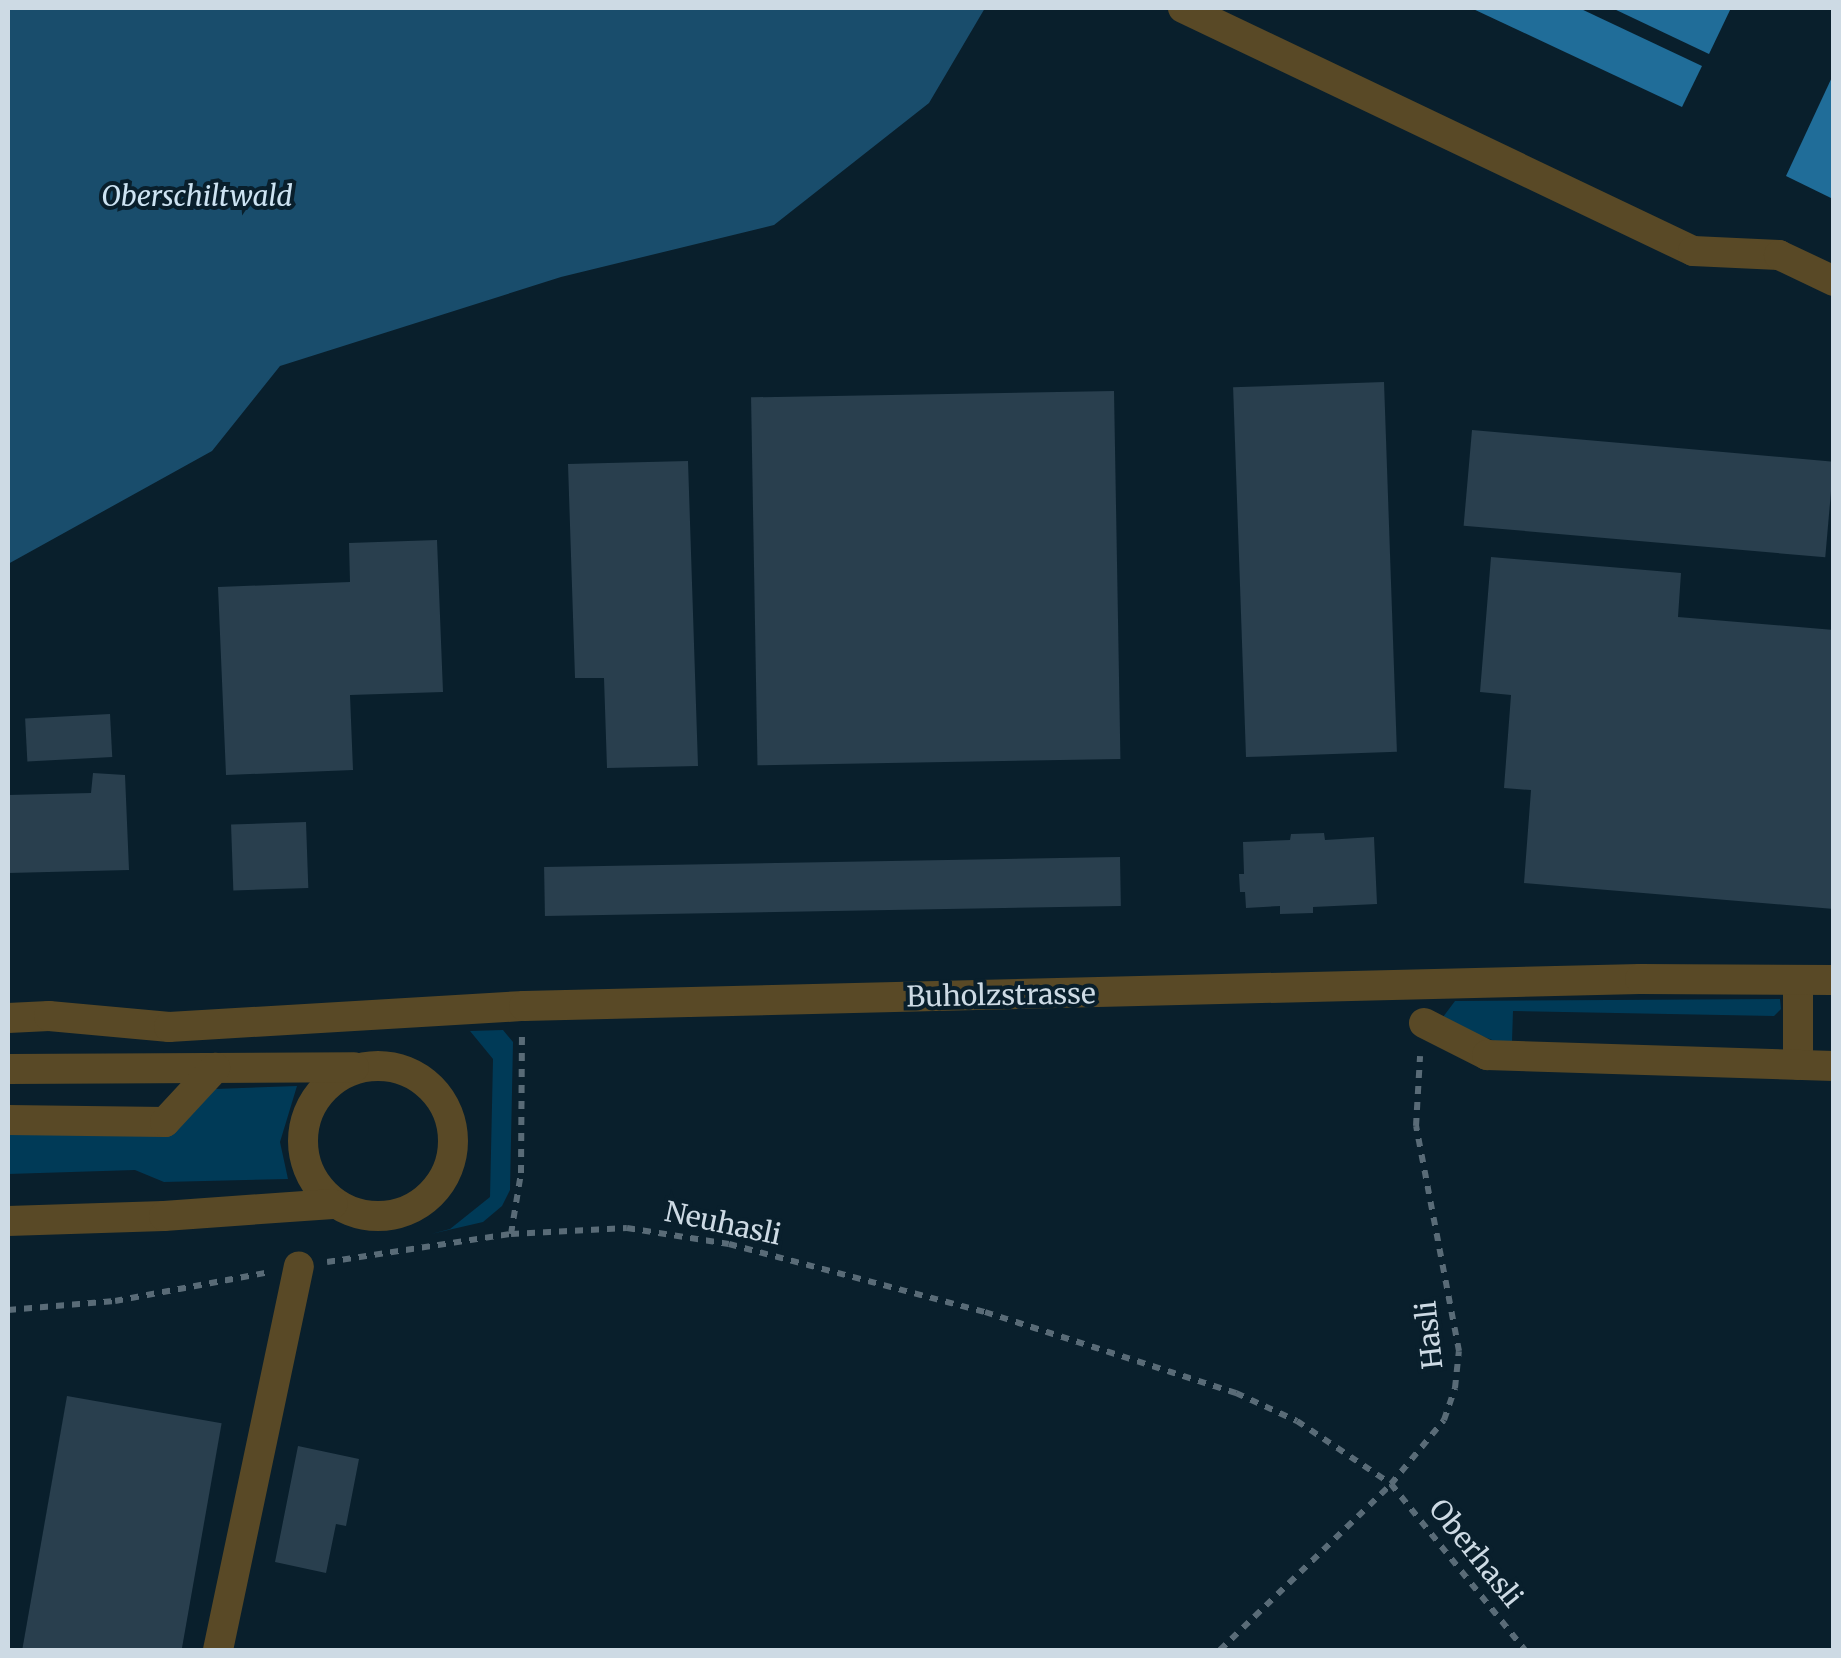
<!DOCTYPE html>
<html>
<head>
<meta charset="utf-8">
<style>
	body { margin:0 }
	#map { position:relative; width:1841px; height:1658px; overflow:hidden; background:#091f2c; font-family:Merriweather,serif }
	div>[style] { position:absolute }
	.green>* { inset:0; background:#003a57 }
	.forest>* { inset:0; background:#194d6c }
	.water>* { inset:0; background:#206d99 }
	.building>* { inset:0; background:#293f4e; transform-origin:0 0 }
	.path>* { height:6px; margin-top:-3px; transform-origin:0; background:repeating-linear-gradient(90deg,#596b77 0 8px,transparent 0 16px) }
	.minor>* { height:30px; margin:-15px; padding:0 15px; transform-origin:15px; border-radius:15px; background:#594926 }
	.minor>.ring { margin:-15px; padding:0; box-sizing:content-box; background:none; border:30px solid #594926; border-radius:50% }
	span { translate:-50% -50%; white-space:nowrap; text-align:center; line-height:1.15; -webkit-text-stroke:8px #091f2c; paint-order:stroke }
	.park-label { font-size:28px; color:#cde3f2; font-style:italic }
	.street-label { font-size:28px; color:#cddae4 }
	.frame { position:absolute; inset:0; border:10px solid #cddae4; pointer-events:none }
</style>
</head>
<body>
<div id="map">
	<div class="green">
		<div style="clip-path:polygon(1780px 999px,1781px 1009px,1774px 1016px,1513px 1011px,1512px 1042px,1495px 1041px,1440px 1021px,1455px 1001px)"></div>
		<div style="clip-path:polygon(503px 1030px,513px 1042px,510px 1190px,502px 1206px,483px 1222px,431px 1234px,450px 1229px,490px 1197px,493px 1059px,470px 1031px)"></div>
		<div style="clip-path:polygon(297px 1086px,280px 1142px,288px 1179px,164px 1182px,135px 1170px,8px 1174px,8px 1127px,170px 1135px,215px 1089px)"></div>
	</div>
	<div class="forest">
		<div style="clip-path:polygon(8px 8px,985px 8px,929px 103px,774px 225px,561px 277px,280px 366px,212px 451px,8px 564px)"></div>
	</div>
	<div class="water">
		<div style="clip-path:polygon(1471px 8px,1579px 8px,1702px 66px,1682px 107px)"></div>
		<div style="clip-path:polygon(1612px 8px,1731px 8px,1709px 54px)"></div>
		<div style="clip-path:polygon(1833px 75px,1834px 199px,1833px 199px,1786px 176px)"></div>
	</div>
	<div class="building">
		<div style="left:1384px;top:382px;width:370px;height:151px;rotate:88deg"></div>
		<div style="left:1114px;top:391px;width:368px;height:363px;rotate:89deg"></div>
		<div style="left:1472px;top:430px;width:363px;height:96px;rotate:5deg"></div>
		<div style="clip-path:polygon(688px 461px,698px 766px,607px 768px,604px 678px,575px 678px,568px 464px)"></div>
		<div style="clip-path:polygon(437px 540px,443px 692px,350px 695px,353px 770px,226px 775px,218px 587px,350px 582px,349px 543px)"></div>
		<div style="clip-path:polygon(1491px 557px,1681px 573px,1678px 617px,1834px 630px,1834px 909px,1524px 883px,1531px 790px,1504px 788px,1511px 695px,1480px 692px)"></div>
		<div style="left:110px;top:714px;width:43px;height:85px;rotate:87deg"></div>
		<div style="clip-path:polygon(93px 773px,125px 775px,129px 870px,8px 873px,8px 795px,91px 793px)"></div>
		<div style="left:306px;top:822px;width:66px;height:75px;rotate:88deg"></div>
		<div style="clip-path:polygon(1324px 833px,1325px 840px,1374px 837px,1377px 904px,1313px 907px,1313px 913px,1280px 914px,1280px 906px,1246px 908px,1245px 892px,1240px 892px,1239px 874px,1244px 874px,1243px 842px,1290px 840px,1291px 834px)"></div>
		<div style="left:1120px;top:857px;width:49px;height:576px;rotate:89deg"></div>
		<div style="left:67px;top:1396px;width:157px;height:258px;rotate:10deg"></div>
		<div style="clip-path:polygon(298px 1446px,359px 1459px,346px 1526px,336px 1524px,326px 1573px,275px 1562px)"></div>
	</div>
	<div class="path">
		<div style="left:511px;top:1234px;width:62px;rotate:-80.7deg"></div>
		<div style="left:521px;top:1173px;width:137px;rotate:-89.6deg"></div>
		<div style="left:327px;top:1262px;width:186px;rotate:-8.7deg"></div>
		<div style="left:511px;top:1234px;width:116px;rotate:-3deg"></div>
		<div style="left:627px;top:1228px;width:103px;rotate:8.9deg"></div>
		<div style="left:729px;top:1244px;width:265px;rotate:14.9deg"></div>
		<div style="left:985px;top:1312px;width:264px;rotate:17.9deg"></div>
		<div style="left:1236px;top:1393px;width:67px;rotate:24.7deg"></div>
		<div style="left:1297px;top:1421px;width:113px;rotate:33.8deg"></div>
		<div style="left:1391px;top:1484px;width:213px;rotate:51.1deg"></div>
		<div style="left:8px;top:1310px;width:107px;rotate:-4.8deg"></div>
		<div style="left:115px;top:1301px;width:153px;rotate:-10.6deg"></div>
		<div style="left:1220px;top:1650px;width:238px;rotate:-44.1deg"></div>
		<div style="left:1391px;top:1484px;width:83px;rotate:-50.4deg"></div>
		<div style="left:1444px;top:1420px;width:34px;rotate:-71deg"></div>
		<div style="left:1455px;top:1388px;width:37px;rotate:-84deg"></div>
		<div style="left:1459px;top:1351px;width:229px;rotate:-100.8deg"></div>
		<div style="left:1416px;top:1126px;width:70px;rotate:-86.7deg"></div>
	</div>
	<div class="minor">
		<div style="left:1183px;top:8px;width:565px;rotate:25.48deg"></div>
		<div style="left:1693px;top:251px;width:86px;rotate:2.7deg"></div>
		<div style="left:1779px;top:255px;width:61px;rotate:25.3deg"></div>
		<div style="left:1798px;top:980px;width:85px;rotate:90deg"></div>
		<div style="left:8px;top:1018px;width:41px;rotate:-2.8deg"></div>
		<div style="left:49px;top:1016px;width:121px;rotate:5.2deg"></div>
		<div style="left:169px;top:1027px;width:356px;rotate:-3.4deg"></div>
		<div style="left:524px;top:1006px;width:1116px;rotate:-1.39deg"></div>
		<div style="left:1640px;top:979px;width:194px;rotate:0.3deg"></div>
		<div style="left:1424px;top:1023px;width:71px;rotate:26.9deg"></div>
		<div style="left:1487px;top:1055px;width:347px;rotate:1.8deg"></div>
		<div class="ring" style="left:303px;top:1066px;width:120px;height:120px"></div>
		<div style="left:8px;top:1069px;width:346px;rotate:-0.3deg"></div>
		<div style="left:8px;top:1120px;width:157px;rotate:0.7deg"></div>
		<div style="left:165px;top:1122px;width:74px;rotate:-47.2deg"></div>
		<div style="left:8px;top:1221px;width:156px;rotate:-1.8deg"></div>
		<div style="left:164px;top:1216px;width:169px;rotate:-4.1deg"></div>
		<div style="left:218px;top:1650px;width:392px;rotate:-78.1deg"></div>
	</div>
	<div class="park-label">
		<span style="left:197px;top:196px">Oberschiltwald</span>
	</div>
	<div class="street-label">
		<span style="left:1001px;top:995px;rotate:-1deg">Buholzstrasse</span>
		<span style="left:723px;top:1223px;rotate:12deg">Neuhasli</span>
		<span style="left:1429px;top:1335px;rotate:-96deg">Hasli</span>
		<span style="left:1476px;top:1553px;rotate:51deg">Oberhasli</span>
	</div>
	<div class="frame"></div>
</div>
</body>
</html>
